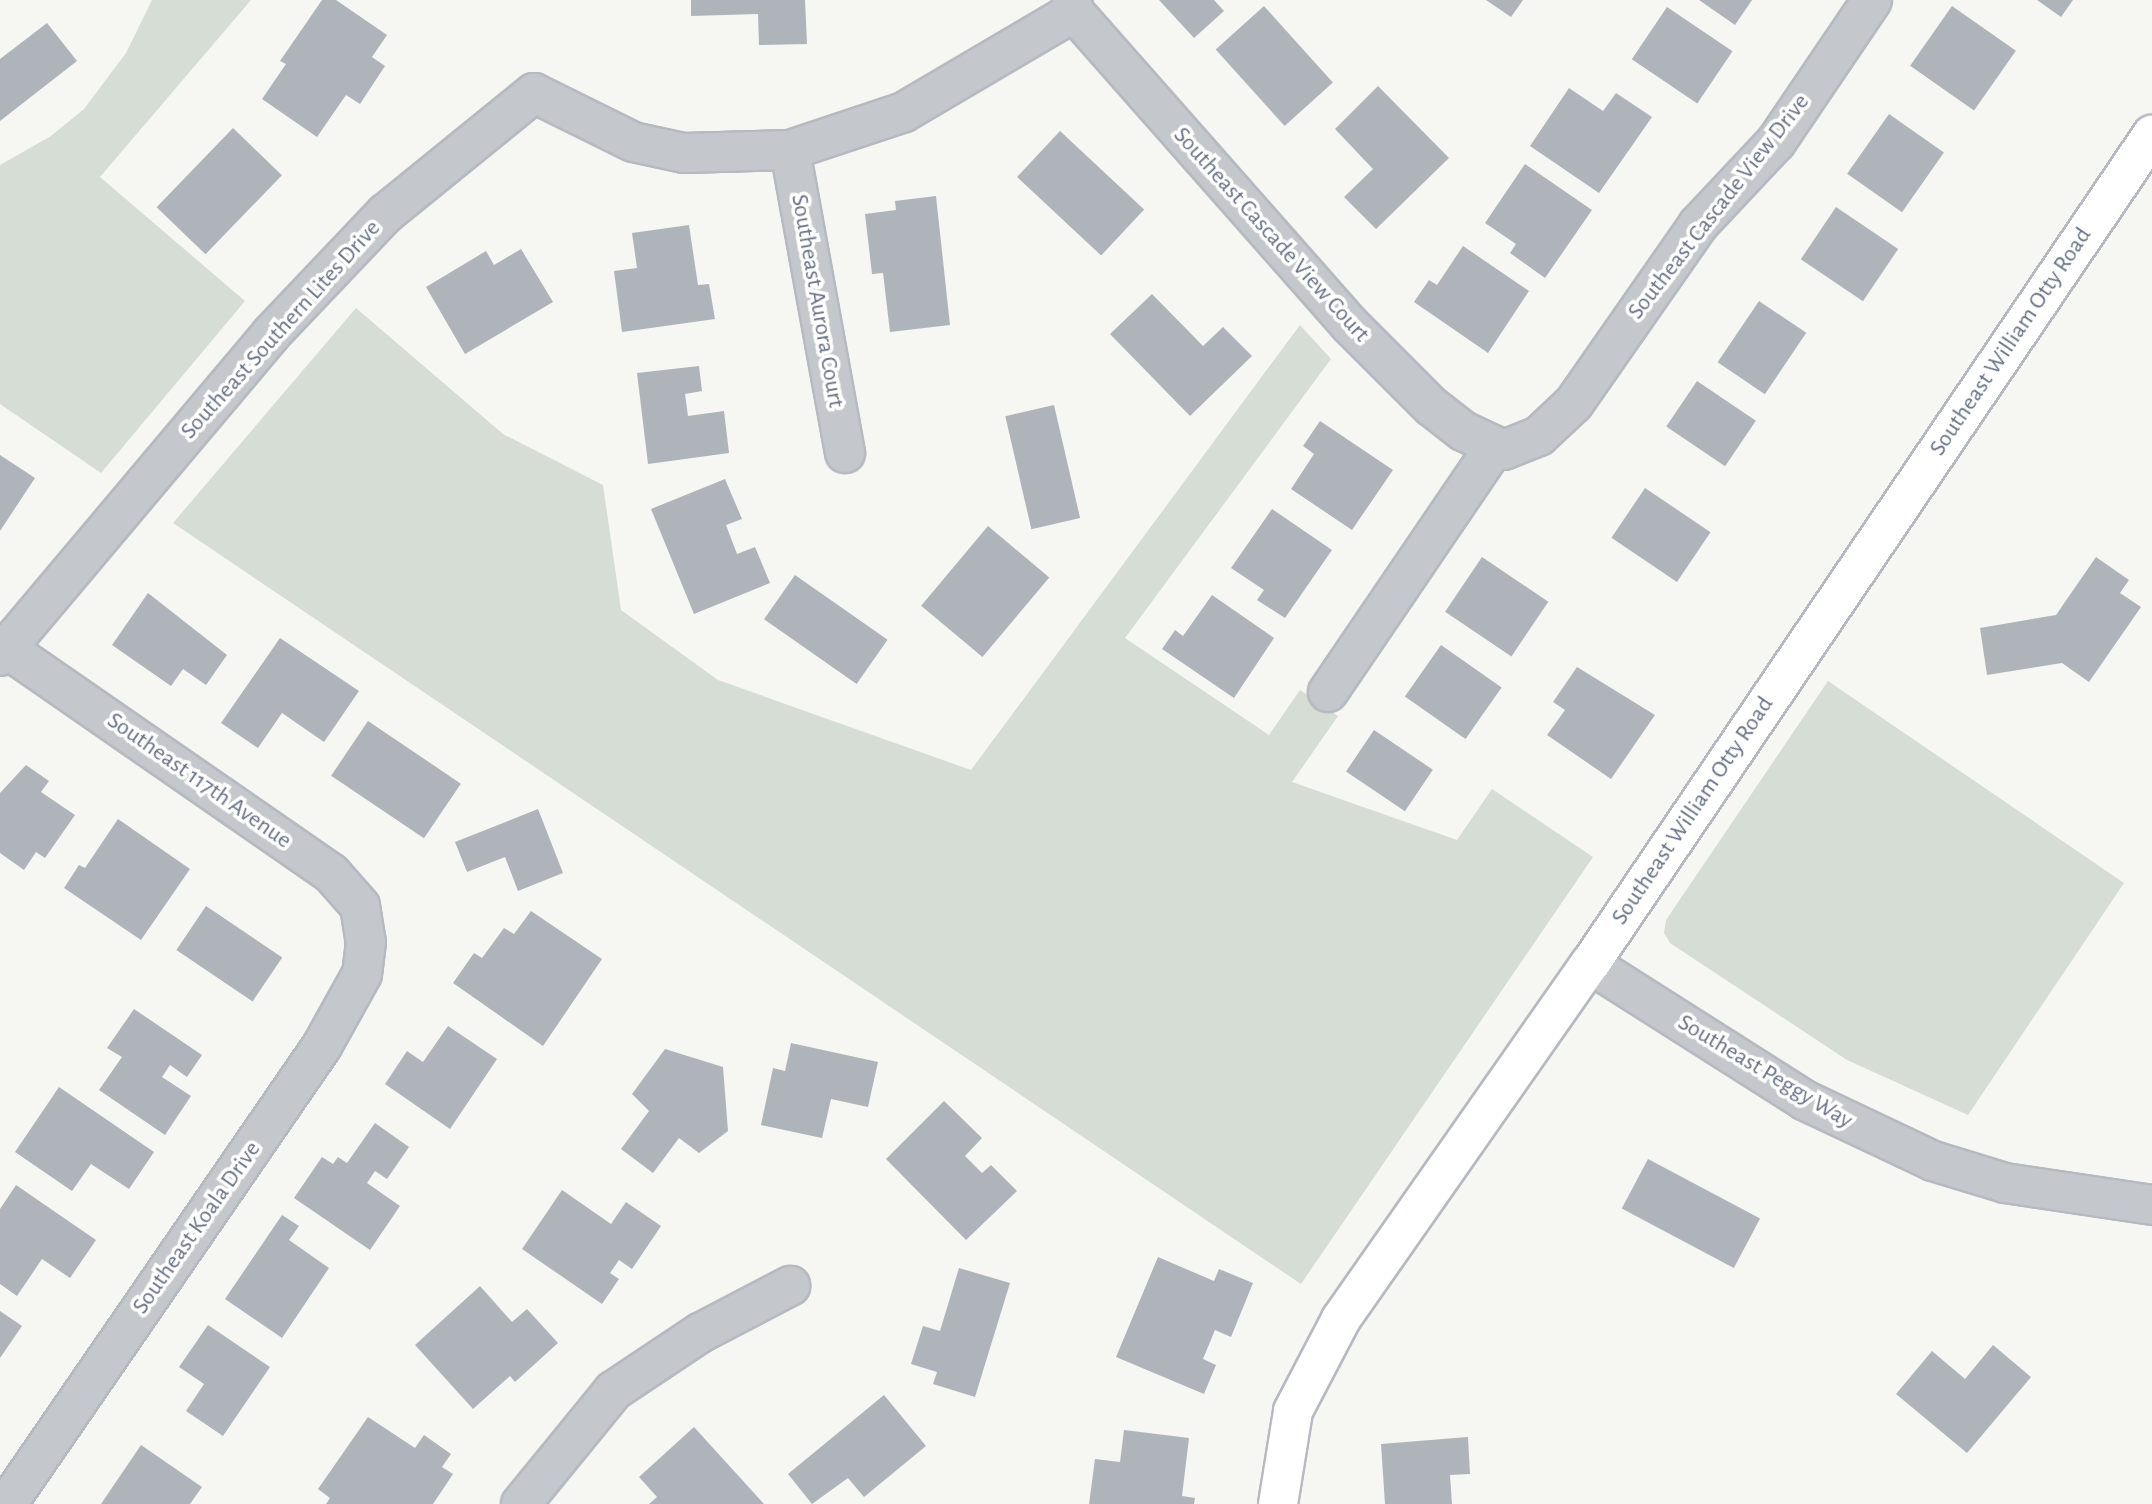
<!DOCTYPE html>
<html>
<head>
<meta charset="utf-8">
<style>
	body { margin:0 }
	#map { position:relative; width:2152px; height:1504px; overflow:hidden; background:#f6f6f3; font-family:"Alegreya Sans",sans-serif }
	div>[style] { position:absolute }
	.green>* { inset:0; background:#d6ddd4 }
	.building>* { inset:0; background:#afb4bb; transform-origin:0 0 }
	.roads { filter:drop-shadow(2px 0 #b6bac0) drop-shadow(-2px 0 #b6bac0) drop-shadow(0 2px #b6bac0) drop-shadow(0 -2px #b6bac0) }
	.street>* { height:38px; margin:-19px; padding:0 19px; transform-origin:19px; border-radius:19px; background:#c4c7cb }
	.secondary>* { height:38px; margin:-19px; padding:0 19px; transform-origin:19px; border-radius:19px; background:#fff }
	span { translate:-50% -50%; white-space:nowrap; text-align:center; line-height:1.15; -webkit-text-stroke:7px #fff; paint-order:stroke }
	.street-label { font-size:24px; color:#657084 }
</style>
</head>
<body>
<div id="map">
	<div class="green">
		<div style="clip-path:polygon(152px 0,251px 0,100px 177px,245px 301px,101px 473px,0 404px,0 165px,51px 136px,84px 109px,126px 53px)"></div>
		<div style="clip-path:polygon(356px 308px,503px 434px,603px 485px,621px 610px,718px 680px,971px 770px,1300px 325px,1331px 359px,1125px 638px,1269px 735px,1300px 690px,1338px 716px,1292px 782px,1457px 840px,1492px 789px,1593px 857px,1301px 1284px,173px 523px)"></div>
		<div style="clip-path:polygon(1828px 681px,2124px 883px,1968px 1115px,1847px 1060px,1670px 943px,1664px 933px,1666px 920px)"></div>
	</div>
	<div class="building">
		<div style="clip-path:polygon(322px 0,336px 0,387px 35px,372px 57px,385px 66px,360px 104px,346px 95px,317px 137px,262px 99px,286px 64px,280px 61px)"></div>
		<div style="clip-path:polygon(691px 0,805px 0,807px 44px,759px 45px,758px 14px,691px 16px)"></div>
		<div style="clip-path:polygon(1159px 0,1214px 0,1224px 11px,1194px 38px)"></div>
		<div style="clip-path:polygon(1486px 0,1523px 0,1511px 17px)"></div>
		<div style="clip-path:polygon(1699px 0,1752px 0,1735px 25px)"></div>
		<div style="clip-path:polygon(2037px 0,2073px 0,2061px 17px)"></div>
		<div style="left:1264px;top:6px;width:103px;height:65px;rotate:48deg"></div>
		<div style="left:1952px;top:6px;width:78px;height:73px;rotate:35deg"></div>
		<div style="left:1667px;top:7px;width:79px;height:63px;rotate:34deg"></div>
		<div style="clip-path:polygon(47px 23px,77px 61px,0 121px,0 59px)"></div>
		<div style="clip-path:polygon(1378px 86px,1449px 158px,1376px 229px,1344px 197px,1373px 169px,1335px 129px)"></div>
		<div style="clip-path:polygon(1569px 88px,1603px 111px,1616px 93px,1652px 117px,1599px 193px,1530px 146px)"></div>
		<div style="left:1889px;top:114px;width:67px;height:73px;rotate:35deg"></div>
		<div style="left:233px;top:128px;width:68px;height:110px;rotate:44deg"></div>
		<div style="left:1060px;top:131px;width:115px;height:63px;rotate:43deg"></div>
		<div style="clip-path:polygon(1525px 164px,1592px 210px,1545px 278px,1510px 253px,1516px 244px,1485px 223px)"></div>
		<div style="clip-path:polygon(936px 196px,950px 325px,890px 332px,883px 273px,872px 274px,865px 214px,896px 210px,895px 201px)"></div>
		<div style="left:1836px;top:207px;width:75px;height:63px;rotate:34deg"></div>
		<div style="clip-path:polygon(689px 225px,698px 285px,709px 284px,715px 319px,622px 332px,614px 271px,637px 268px,632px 233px)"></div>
		<div style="clip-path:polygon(1463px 246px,1529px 291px,1488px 353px,1414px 302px,1429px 280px,1437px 285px)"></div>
		<div style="clip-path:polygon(521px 249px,553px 302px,465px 354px,426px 287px,486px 251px,494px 265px)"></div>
		<div style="clip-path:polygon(1152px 294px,1203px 346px,1223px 327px,1252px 356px,1190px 416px,1110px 334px)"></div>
		<div style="left:1759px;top:301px;width:57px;height:74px;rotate:34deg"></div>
		<div style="clip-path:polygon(699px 366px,702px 391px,685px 394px,688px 416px,724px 411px,729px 453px,648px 464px,637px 373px)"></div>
		<div style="left:1697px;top:381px;width:71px;height:55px;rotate:34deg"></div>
		<div style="left:1054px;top:405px;width:116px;height:50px;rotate:77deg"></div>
		<div style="clip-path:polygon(1320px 421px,1393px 470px,1352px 530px,1291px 489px,1314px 454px,1303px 446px)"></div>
		<div style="clip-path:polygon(0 455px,35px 478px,0 531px)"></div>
		<div style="clip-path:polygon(725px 479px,742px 519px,726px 525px,737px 554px,755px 547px,770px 583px,694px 614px,651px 509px)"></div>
		<div style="left:1645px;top:488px;width:79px;height:60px;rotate:34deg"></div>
		<div style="clip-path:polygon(1272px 509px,1332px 550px,1285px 618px,1257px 600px,1264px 590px,1231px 568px)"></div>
		<div style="left:988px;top:526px;width:80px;height:104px;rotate:40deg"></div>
		<div style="left:1482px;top:557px;width:80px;height:66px;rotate:34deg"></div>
		<div style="clip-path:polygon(2096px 557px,2129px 580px,2120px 593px,2141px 607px,2089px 682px,2062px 663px,1987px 675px,1980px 628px,2056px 615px)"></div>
		<div style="left:795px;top:575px;width:113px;height:54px;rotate:35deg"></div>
		<div style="clip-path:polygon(148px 593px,227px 655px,206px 685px,183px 669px,171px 686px,112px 645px)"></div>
		<div style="clip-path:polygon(1212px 595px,1274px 638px,1234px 698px,1162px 649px,1175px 630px,1183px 636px)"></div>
		<div style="clip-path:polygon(280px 638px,359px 691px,324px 742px,282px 713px,258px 748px,221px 723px)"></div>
		<div style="left:1441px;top:645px;width:74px;height:63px;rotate:35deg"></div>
		<div style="clip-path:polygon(1577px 667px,1655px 715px,1611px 779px,1547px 735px,1565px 710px,1553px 702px)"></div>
		<div style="left:368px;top:721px;width:112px;height:66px;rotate:34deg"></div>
		<div style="left:1374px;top:730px;width:71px;height:50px;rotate:34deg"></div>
		<div style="clip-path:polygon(26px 765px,49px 781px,41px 792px,75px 815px,45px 858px,36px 852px,24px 870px,0 853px,0 793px)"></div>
		<div style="clip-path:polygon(538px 809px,563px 873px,518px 891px,505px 857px,467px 872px,455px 842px)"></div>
		<div style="clip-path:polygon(118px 819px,190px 869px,141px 940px,64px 888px,79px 865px,85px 868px)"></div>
		<div style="left:206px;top:906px;width:92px;height:53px;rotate:34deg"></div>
		<div style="clip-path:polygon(531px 911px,602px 959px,543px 1046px,453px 983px,474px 953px,482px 958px,504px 928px,514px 934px)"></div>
		<div style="clip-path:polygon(134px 1009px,202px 1055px,187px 1077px,170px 1065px,162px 1077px,191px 1096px,165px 1135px,99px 1090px,122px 1057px,107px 1048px)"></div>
		<div style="clip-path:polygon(448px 1026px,497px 1059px,450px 1129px,385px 1084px,407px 1051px,423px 1062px)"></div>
		<div style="clip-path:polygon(791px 1043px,878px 1062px,868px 1107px,831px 1099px,822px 1138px,761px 1125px,773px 1068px,785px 1071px)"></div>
		<div style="clip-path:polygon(665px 1049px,723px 1067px,728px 1131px,699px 1153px,679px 1138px,653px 1173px,621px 1149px,649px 1111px,632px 1094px)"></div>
		<div style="clip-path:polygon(59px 1087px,154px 1152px,129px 1189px,91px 1164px,72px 1191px,15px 1152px)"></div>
		<div style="clip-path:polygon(944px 1101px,982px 1138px,965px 1156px,982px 1173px,991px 1165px,1017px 1191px,966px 1240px,886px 1159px)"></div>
		<div style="clip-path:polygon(375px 1123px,409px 1147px,387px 1179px,375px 1171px,367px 1183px,400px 1206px,370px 1250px,294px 1198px,322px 1157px,333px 1164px,338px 1157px,347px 1163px)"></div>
		<div style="left:1648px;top:1159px;width:127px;height:56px;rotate:28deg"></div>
		<div style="clip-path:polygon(16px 1185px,96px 1240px,70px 1278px,42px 1259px,17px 1296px,0 1284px,0 1209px)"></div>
		<div style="clip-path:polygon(562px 1190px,611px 1224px,626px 1202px,661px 1226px,632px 1269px,619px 1260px,610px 1273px,619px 1279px,602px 1304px,522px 1249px)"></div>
		<div style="clip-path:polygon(282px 1215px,299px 1226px,289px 1240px,329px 1268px,282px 1338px,225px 1299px)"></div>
		<div style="clip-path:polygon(1158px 1257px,1214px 1281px,1219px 1269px,1253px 1283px,1231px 1337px,1215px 1330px,1203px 1359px,1216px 1365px,1204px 1394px,1116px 1357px)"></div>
		<div style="clip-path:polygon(959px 1268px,1010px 1283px,975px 1397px,933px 1384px,937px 1372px,911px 1364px,923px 1326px,940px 1331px)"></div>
		<div style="clip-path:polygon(480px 1286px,512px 1322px,527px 1309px,558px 1343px,515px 1382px,510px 1376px,473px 1409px,415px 1345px)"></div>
		<div style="clip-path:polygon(0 1311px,22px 1326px,0 1358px)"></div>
		<div style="clip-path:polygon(208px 1325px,270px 1367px,223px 1436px,186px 1411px,204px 1384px,179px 1367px)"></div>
		<div style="clip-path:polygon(1993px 1345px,2031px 1377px,1967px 1453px,1896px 1394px,1932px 1351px,1965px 1379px)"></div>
		<div style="clip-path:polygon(884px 1395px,926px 1446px,864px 1497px,848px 1478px,812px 1504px,788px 1474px)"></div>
		<div style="clip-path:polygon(368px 1417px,415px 1448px,424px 1435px,451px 1454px,442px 1467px,453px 1474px,433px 1504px,326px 1504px,330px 1498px,318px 1489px)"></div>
		<div style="clip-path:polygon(694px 1427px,764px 1504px,649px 1504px,657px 1497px,639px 1477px)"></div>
		<div style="clip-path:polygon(1124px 1430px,1189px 1438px,1182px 1496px,1195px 1498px,1194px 1504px,1089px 1504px,1095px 1459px,1120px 1462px)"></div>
		<div style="clip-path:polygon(1468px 1437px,1470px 1474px,1450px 1475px,1452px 1504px,1385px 1504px,1381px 1444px)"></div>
		<div style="clip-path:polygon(141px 1445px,202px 1487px,190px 1504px,101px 1504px)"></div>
	</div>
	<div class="roads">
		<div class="street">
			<div style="left:1072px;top:0;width:12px;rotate:81deg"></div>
			<div style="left:1074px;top:12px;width:417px;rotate:48.6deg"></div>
			<div style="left:1350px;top:325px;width:115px;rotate:45deg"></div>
			<div style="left:1431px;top:406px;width:41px;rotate:38deg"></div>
			<div style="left:1463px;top:431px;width:45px;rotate:24.9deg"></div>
			<div style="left:1504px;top:450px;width:38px;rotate:-22deg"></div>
			<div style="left:1539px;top:436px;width:48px;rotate:-43.3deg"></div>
			<div style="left:1574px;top:403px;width:217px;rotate:-55.1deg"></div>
			<div style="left:1698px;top:225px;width:114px;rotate:-46.8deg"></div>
			<div style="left:1776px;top:142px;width:171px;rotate:-55.9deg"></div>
			<div style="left:790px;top:150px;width:308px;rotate:79.7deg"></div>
			<div style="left:0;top:644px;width:402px;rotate:34.7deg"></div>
			<div style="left:331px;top:873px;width:44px;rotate:48.7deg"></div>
			<div style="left:360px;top:906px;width:36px;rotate:81deg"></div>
			<div style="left:366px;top:942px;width:32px;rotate:97deg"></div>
			<div style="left:362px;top:974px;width:82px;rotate:119.1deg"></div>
			<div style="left:322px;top:1046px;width:556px;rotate:124.52deg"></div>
			<div style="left:0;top:656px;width:421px;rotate:-49.9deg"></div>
			<div style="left:271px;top:334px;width:166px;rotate:-46.5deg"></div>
			<div style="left:385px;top:214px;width:192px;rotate:-39.1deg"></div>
			<div style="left:534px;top:93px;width:110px;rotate:26.3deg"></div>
			<div style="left:633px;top:142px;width:52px;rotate:12.2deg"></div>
			<div style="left:684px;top:153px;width:106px;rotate:-1.6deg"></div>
			<div style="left:790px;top:150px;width:120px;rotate:-18.4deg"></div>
			<div style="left:904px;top:112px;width:197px;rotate:-30.5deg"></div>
			<div style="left:1328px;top:692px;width:294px;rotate:-55.8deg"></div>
			<div style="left:1590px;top:964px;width:254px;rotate:32.4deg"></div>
			<div style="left:1804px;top:1100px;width:143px;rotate:25.3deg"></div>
			<div style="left:1933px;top:1161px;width:75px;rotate:17deg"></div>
			<div style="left:2005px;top:1183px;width:149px;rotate:8.5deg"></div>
			<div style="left:521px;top:1504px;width:146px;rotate:-50.8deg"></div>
			<div style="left:613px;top:1391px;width:105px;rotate:-33.7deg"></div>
			<div style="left:700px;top:1333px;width:102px;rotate:-27.6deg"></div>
		</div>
		<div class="secondary">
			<div style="left:1278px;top:1504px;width:94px;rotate:-80.8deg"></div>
			<div style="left:1293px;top:1411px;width:104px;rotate:-62.4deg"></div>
			<div style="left:1341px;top:1319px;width:434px;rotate:-55deg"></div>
			<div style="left:1590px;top:964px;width:1002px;rotate:-55.87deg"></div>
		</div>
	</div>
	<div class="street-label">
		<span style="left:1719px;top:207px;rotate:-52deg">Southeast Cascade View Drive</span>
		<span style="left:1271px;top:235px;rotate:48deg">Southeast Cascade View Court</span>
		<span style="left:817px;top:301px;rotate:80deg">Southeast Aurora Court</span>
		<span style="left:281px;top:330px;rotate:-48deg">Southeast Southern Lites Drive</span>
		<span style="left:2011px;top:342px;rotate:-56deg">Southeast William Otty Road</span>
		<span style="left:199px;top:781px;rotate:35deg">Southeast 117th Avenue</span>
		<span style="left:1693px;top:811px;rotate:-56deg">Southeast William Otty Road</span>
		<span style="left:1765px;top:1072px;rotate:31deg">Southeast Peggy Way</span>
		<span style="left:197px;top:1228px;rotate:-55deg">Southeast Koala Drive</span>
	</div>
</div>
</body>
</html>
